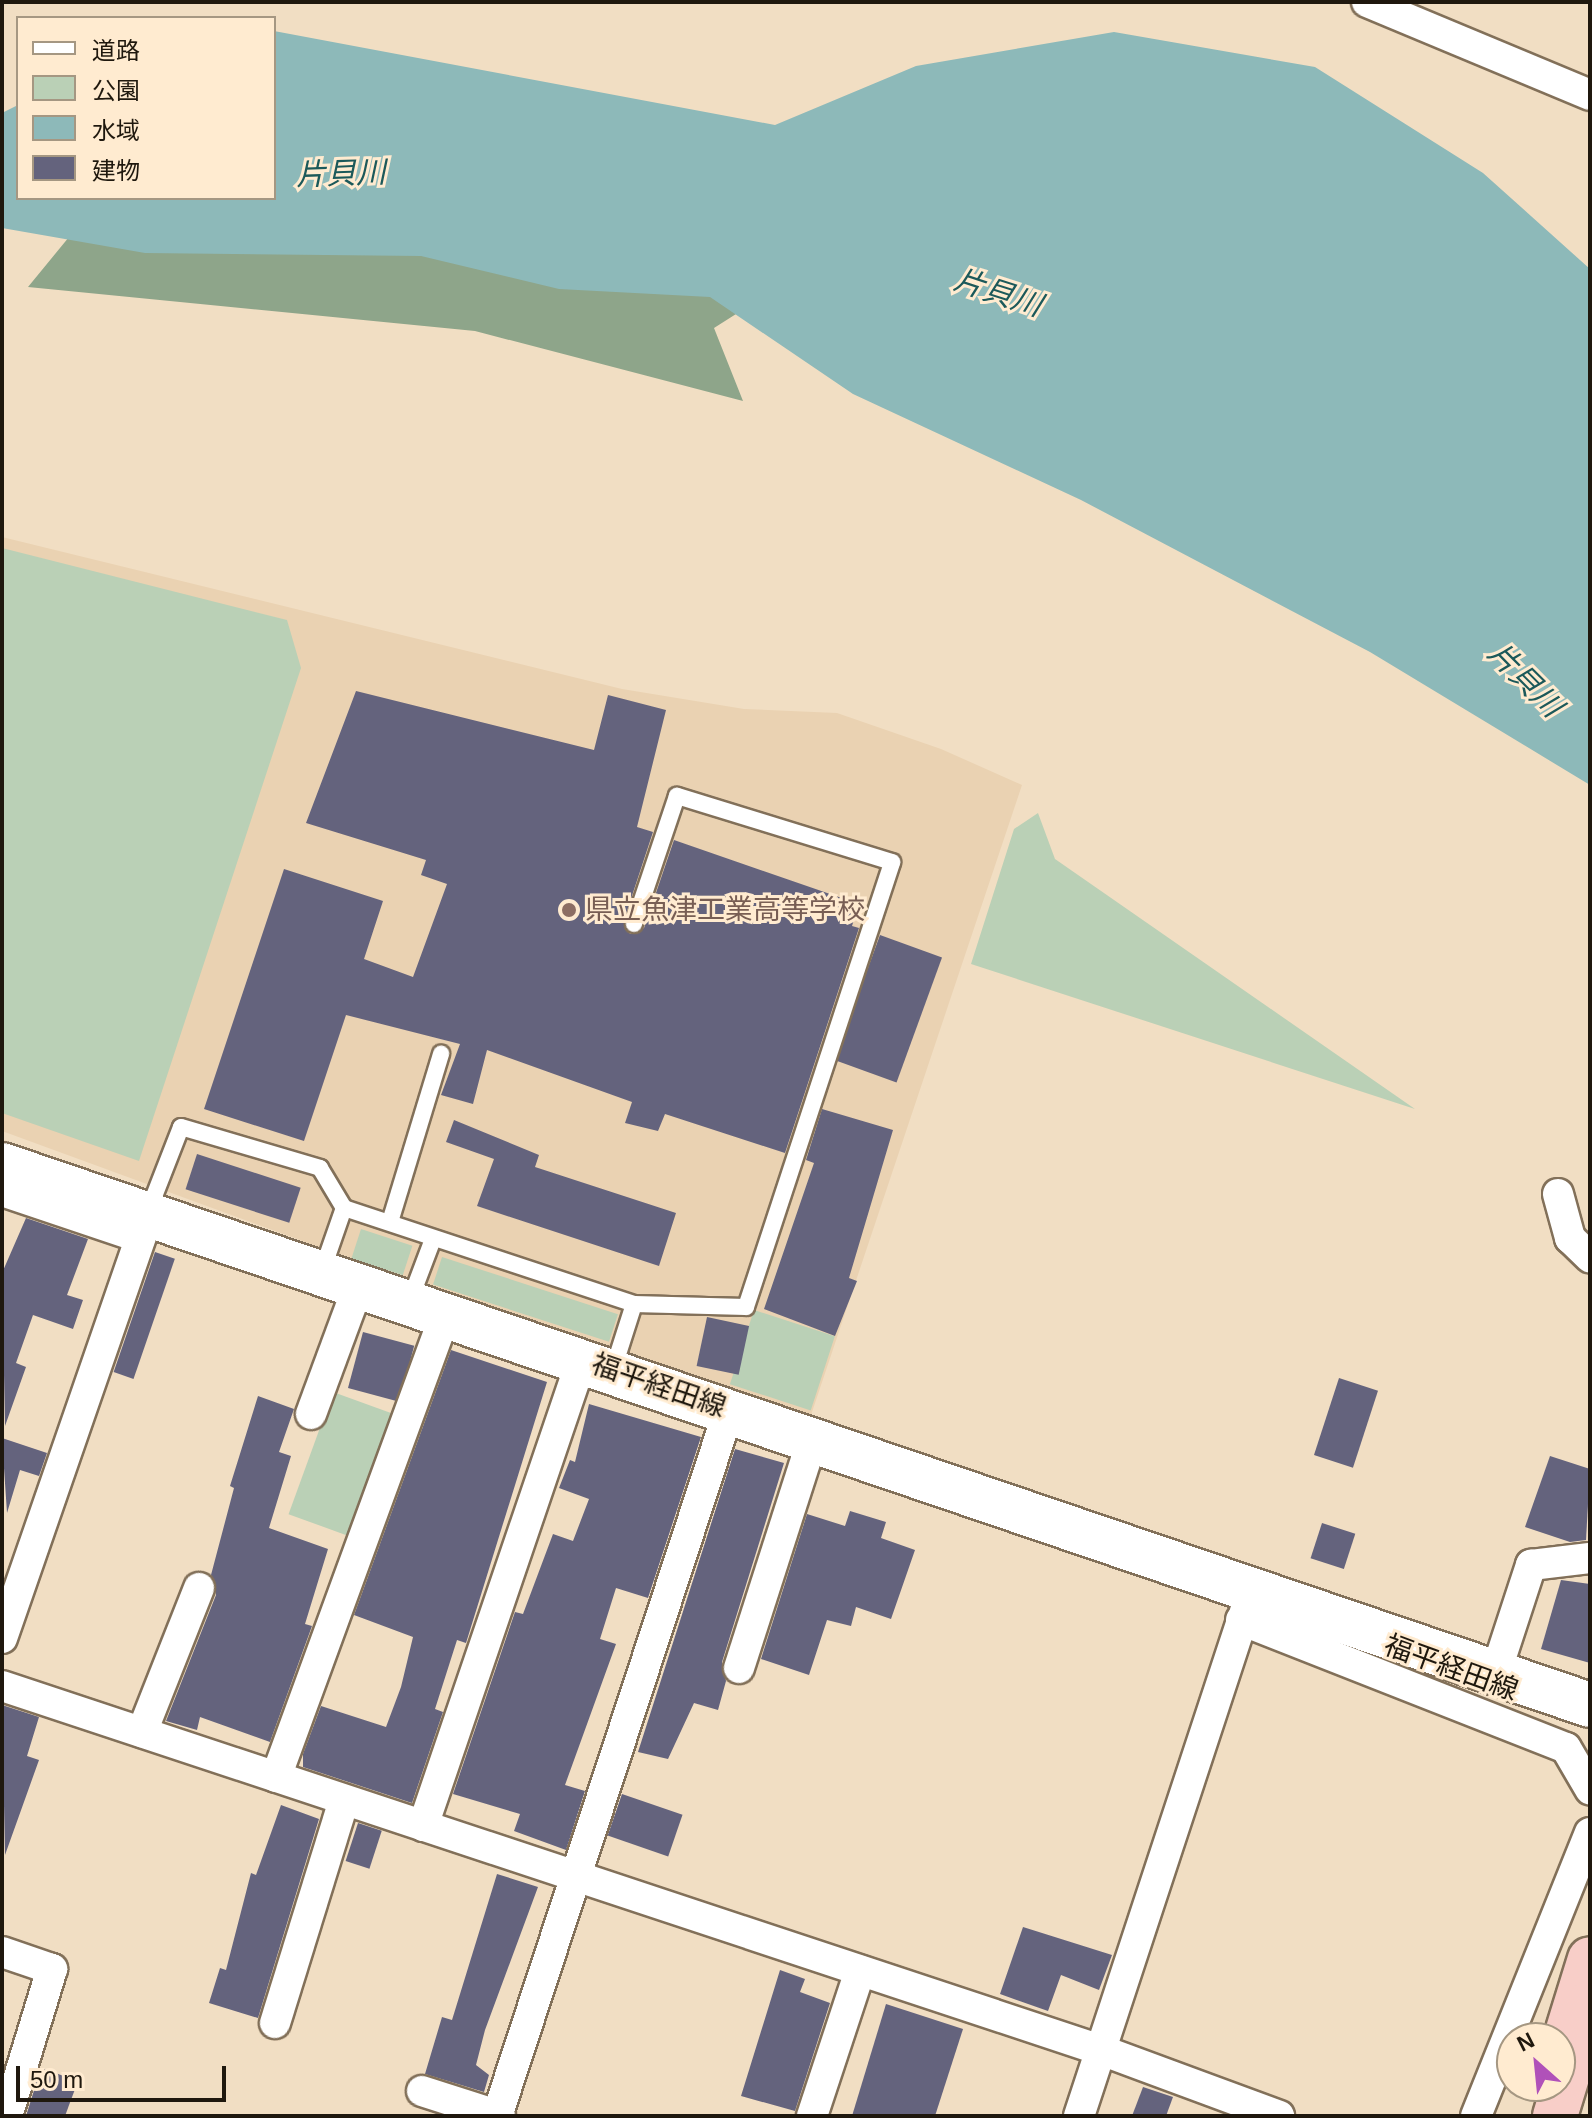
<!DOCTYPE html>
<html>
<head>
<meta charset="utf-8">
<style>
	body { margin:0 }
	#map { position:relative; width:1592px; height:2118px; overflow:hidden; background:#f1dec3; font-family:Helvetica,"Noto Sans JP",sans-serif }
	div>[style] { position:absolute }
	.built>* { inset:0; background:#ead2b2 }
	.green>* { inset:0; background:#bad0b6; transform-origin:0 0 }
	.forest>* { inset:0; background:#8ea58a }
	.water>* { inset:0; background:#8db9b9 }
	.building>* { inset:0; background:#64637d; transform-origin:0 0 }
	.roads { filter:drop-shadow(2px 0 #827059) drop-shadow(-2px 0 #827059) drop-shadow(0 2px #827059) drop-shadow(0 -2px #827059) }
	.service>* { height:16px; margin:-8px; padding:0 8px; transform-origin:8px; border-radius:8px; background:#fff }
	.minor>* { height:30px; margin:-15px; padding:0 15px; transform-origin:15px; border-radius:15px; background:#fff }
	.secondary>* { height:44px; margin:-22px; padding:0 22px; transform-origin:22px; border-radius:22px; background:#fff }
	.trunk>* { height:44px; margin:-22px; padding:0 22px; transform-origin:22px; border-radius:22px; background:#f8cec8 }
	.dots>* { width:22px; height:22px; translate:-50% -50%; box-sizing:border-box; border:4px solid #ffebd0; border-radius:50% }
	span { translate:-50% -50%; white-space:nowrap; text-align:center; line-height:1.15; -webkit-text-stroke:6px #ffebd0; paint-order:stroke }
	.education-label { font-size:28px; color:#785e54 }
	.left { translate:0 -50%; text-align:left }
	.street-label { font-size:28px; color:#1f180e }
	.water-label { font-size:30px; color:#1c595a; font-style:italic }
	.frame { position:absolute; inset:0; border:4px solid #1f180e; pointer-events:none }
	.legend { position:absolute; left:16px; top:16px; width:260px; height:184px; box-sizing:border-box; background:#ffebd0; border:2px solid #a59782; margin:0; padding:10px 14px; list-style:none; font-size:24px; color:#1f180e }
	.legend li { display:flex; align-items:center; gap:16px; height:40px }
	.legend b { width:40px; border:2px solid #a59782 }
	.north { position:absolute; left:1496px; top:2022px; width:80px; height:80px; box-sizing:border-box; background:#ffebd0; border:2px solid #a59782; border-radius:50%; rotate:333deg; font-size:22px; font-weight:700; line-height:32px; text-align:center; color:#1f180e }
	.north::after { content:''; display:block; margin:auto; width:28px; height:36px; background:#b051b9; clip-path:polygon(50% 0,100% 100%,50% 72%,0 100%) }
	.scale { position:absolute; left:16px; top:2066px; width:210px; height:36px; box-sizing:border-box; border:4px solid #1f180e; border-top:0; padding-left:10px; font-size:24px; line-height:28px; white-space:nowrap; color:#1f180e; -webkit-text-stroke:6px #ffebd0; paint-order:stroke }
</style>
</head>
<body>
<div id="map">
	<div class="built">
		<div style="clip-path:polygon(2px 537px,622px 689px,744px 709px,837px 713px,941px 749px,1022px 785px,811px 1415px,319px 1247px,2px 1131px)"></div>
	</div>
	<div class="green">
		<div style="clip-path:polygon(2px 548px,287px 620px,301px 668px,139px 1161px,2px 1113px)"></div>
		<div style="clip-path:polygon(1038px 813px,1055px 859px,1415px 1109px,971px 964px,1014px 829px)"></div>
		<div style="left:361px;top:1229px;width:54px;height:31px;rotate:18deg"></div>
		<div style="left:442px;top:1257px;width:185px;height:29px;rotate:18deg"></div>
		<div style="left:754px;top:1310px;width:85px;height:78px;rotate:18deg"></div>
		<div style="left:333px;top:1392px;width:66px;height:130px;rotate:20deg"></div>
	</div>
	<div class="forest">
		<div style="clip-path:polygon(101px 198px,274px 198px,780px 286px,714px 328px,743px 401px,475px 331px,28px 287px)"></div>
	</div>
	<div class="water">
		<div style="clip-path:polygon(274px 31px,775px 125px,916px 66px,1114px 32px,1315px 67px,1483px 173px,1590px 269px,1590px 785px,1370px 652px,1081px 500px,853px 394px,710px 297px,559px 289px,421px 256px,145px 253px,2px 228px,2px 113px,18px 105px,18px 198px,274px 198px)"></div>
	</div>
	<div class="building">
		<div style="clip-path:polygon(356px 691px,594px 750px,608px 695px,666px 710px,637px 827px,653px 832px,624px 920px,630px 934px,644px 928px,674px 840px,859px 904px,852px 926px,859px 928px,785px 1153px,665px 1114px,658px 1131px,625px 1123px,632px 1102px,487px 1050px,473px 1104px,441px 1095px,460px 1044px,346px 1015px,304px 1141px,204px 1109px,284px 869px,383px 901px,364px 959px,413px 977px,447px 884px,421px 875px,426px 860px,306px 823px)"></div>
		<div style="left:880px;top:935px;width:66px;height:133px;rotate:20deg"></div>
		<div style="clip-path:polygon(822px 1109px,893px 1130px,849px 1278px,857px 1281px,835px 1336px,764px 1309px,814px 1163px,806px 1160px)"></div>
		<div style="clip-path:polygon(454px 1120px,539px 1155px,535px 1167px,676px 1213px,659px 1266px,477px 1206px,494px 1159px,446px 1142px)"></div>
		<div style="left:197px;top:1154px;width:109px;height:37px;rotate:18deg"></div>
		<div style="clip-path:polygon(26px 1218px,88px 1239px,67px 1295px,83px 1300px,73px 1329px,33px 1315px,16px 1363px,26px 1367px,5px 1426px,2px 1273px)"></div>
		<div style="left:155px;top:1252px;width:21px;height:127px;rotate:19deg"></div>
		<div style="left:707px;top:1317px;width:43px;height:50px;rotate:12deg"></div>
		<div style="left:363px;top:1332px;width:53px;height:58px;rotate:15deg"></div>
		<div style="clip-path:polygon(451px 1350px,547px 1382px,466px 1643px,457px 1640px,435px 1709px,443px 1712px,412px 1803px,303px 1767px,303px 1754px,321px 1706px,386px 1727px,401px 1687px,413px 1637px,354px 1615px)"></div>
		<div style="left:1339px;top:1378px;width:41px;height:81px;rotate:18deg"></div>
		<div style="clip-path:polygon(258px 1396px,294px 1409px,279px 1452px,291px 1456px,269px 1528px,328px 1549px,305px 1624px,312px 1626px,270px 1742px,200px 1717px,197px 1730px,166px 1721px,216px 1595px,211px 1575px,234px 1488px,230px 1486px)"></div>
		<div style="clip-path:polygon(589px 1404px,701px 1437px,648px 1598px,616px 1588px,600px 1639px,616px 1644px,565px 1785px,585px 1791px,566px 1850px,514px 1831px,520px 1814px,453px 1794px,515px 1612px,523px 1614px,553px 1534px,573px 1541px,589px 1499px,559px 1488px,570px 1460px,575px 1462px)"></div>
		<div style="clip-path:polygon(2px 1438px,47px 1453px,39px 1476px,20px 1470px,7px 1513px)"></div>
		<div style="clip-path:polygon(735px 1449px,784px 1463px,722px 1662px,726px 1681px,718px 1710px,694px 1703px,668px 1759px,638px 1752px)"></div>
		<div style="clip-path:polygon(1550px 1456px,1590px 1469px,1586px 1540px,1570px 1542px,1525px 1527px)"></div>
		<div style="clip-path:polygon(850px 1511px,886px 1522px,881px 1538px,915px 1550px,891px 1619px,856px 1607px,851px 1626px,827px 1620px,809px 1675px,761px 1659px,807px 1514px,845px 1526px)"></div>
		<div style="left:1322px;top:1523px;width:35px;height:37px;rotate:18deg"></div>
		<div style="clip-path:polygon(1561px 1580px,1590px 1584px,1590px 1663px,1541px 1649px)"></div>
		<div style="clip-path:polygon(2px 1705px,39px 1717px,27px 1756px,39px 1760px,5px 1855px)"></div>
		<div style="left:622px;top:1794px;width:64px;height:44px;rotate:19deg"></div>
		<div style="clip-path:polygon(281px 1805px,319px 1819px,258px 2018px,209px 2003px,220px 1968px,226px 1970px,251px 1873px,256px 1875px)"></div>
		<div style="left:358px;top:1823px;width:25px;height:40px;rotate:18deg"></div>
		<div style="clip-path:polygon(497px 1874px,538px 1887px,485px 2030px,476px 2065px,489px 2075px,484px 2092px,425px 2074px,442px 2017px,452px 2020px)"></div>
		<div style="clip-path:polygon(1023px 1927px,1112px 1955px,1099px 1990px,1061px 1975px,1048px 2011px,1000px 1994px)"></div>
		<div style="clip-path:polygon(780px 1970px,805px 1979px,800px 1992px,830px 2003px,795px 2111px,741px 2096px)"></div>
		<div style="clip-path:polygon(886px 2004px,963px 2029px,935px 2116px,852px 2116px)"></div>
		<div style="clip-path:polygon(41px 2068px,78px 2081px,65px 2116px,26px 2116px)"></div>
		<div style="clip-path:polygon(1143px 2087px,1173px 2097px,1166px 2116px,1132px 2116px)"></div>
	</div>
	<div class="roads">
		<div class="service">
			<div style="left:153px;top:1199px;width:77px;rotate:-68.7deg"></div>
			<div style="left:181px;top:1127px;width:145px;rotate:16.4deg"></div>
			<div style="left:320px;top:1168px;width:47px;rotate:59deg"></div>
			<div style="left:390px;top:1222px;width:176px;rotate:-73.1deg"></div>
			<div style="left:322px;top:1271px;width:67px;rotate:-70.8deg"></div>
			<div style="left:344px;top:1208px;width:305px;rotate:18.3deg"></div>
			<div style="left:634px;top:1304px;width:69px;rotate:107.7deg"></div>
			<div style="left:410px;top:1300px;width:65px;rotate:-69.3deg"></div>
			<div style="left:634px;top:1304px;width:112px;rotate:1.5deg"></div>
			<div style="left:746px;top:1307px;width:468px;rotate:-71.8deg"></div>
			<div style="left:892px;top:862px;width:225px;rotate:-162.9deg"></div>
			<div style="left:677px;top:796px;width:135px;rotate:108.6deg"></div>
		</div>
		<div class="minor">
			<div style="left:1367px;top:2px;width:242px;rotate:22.6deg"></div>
			<div style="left:2px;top:1191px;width:145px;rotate:18.6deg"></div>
			<div style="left:1558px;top:1194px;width:46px;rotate:74.7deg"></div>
			<div style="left:1570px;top:1238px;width:28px;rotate:44deg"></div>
			<div style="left:311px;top:1414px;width:139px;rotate:-69.7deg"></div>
			<div style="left:1241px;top:1620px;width:349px;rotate:21.5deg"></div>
			<div style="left:1566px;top:1748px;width:48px;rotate:59.7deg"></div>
			<div style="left:2px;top:1638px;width:449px;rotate:-70.9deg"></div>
			<div style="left:739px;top:1668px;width:242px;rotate:-72.2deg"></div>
			<div style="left:1496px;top:1672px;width:113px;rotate:-71.9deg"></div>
			<div style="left:1531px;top:1565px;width:59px;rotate:-6.8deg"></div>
			<div style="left:2px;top:1686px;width:1158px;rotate:18.33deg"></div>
			<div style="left:1101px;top:2050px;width:190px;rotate:20.3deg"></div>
			<div style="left:142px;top:1732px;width:155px;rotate:-68.4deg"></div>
			<div style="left:276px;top:1777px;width:493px;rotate:-69.9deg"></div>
			<div style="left:423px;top:1826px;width:492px;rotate:-71.2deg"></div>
			<div style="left:2px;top:1952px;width:53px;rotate:18.8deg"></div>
			<div style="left:52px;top:1969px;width:154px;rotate:107deg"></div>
			<div style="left:275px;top:2023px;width:233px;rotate:-72.8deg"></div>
			<div style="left:422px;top:2091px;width:82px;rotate:17.8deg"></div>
			<div style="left:497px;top:2116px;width:743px;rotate:-71.81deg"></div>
			<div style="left:812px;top:2116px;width:153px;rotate:-71.7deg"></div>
			<div style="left:1079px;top:2116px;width:557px;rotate:-71.79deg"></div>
			<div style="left:1476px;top:2116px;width:305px;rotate:-68.1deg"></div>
		</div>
		<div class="secondary">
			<div style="left:2px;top:1165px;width:1677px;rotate:18.78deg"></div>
		</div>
		<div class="trunk">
			<div style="left:1568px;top:2030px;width:74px;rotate:-72.8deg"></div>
			<div style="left:1555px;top:2116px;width:119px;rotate:-72.9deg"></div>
		</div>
	</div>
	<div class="dots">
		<div style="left:569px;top:910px;background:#8d6e63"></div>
	</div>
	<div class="education-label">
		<span class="left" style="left:585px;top:910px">県立魚津工業高等学校</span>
	</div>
	<div class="street-label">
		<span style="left:659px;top:1386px;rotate:19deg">福平経田線</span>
		<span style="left:1451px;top:1668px;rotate:20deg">福平経田線</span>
	</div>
	<div class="water-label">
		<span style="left:341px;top:174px;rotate:-2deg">片貝川</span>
		<span style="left:998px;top:293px;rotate:18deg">片貝川</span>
		<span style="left:1525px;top:680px;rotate:45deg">片貝川</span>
	</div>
	<div class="frame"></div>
	<ul class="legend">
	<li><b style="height:10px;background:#fff"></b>道路</li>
	<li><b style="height:22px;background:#bad0b6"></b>公園</li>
	<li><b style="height:22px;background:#8db9b9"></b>水域</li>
	<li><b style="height:22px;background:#64637d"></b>建物</li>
	</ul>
	<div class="north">N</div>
	<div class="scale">50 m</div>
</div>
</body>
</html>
